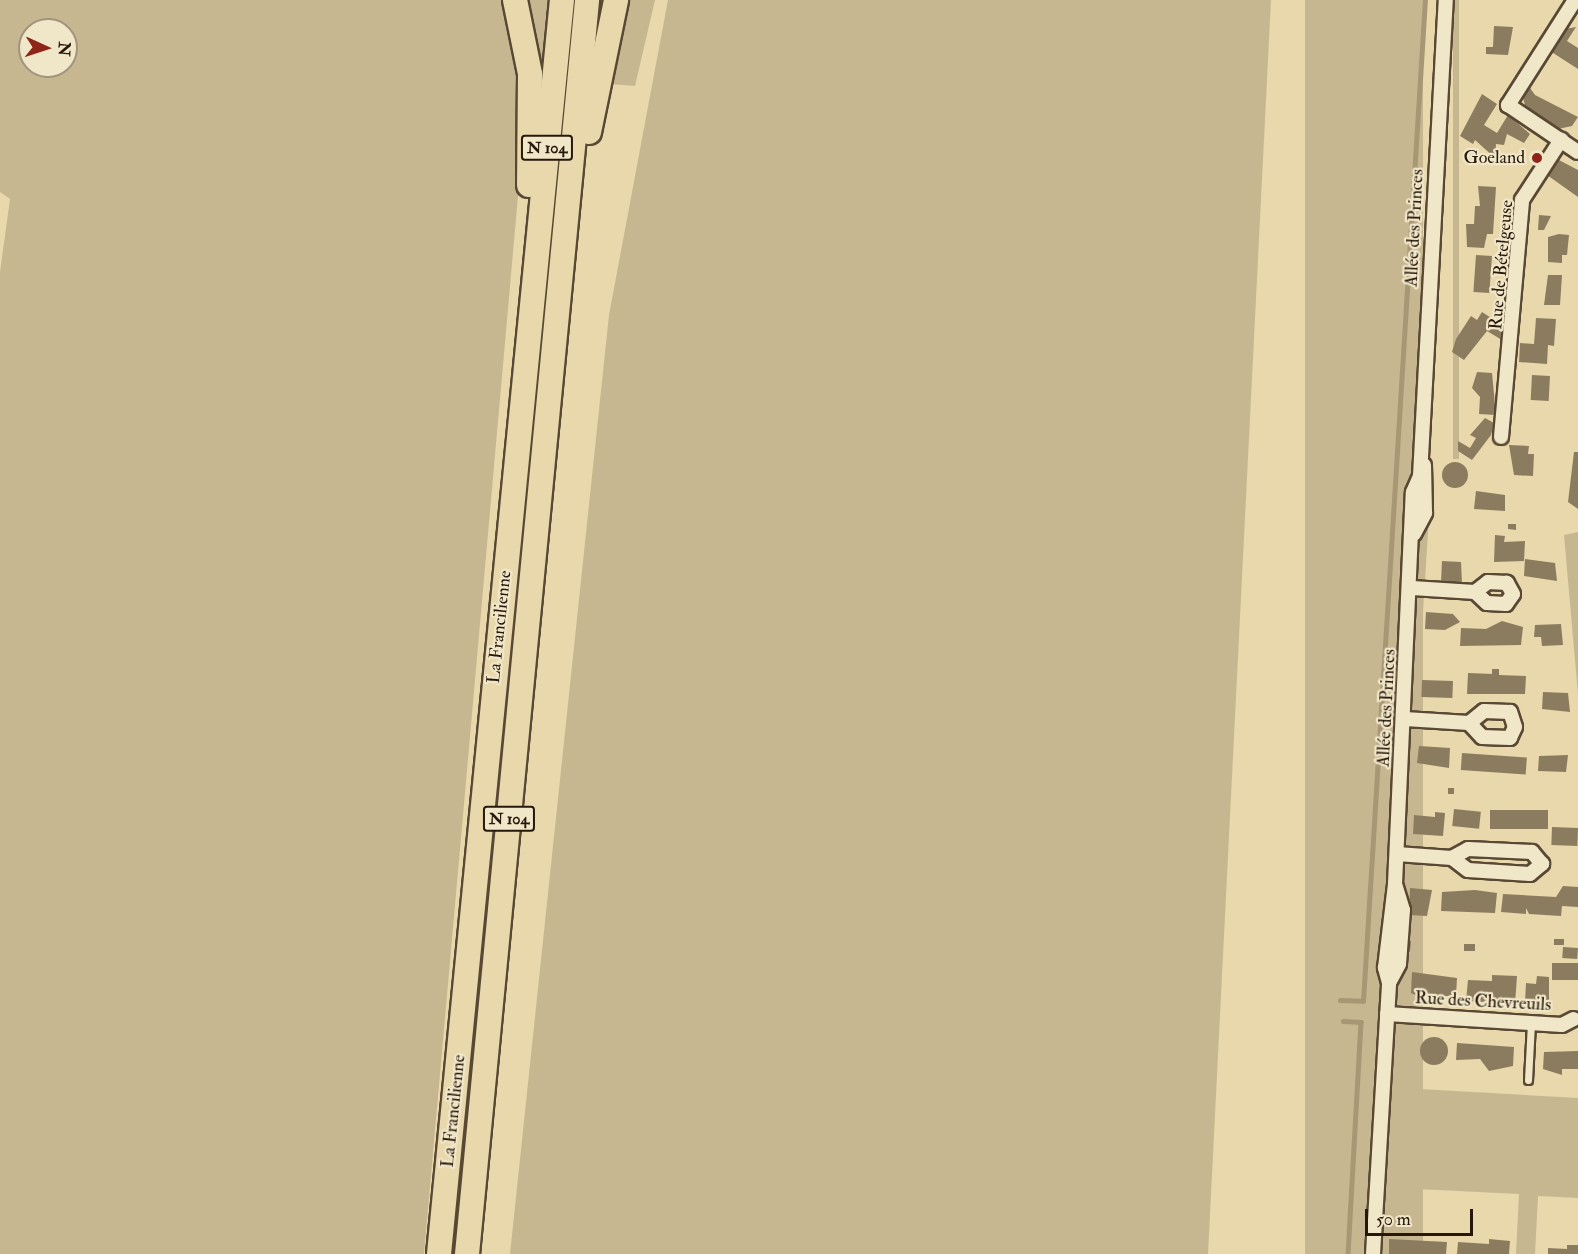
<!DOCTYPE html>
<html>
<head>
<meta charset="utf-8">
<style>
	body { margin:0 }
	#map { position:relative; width:1578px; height:1254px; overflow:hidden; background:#e8d8ab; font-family:"IM FELL Double Pica",serif }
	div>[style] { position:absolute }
	.green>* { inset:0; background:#c7b790; transform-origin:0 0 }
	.stream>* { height:4.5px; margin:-2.25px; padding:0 2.25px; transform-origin:2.25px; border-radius:2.25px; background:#a79775 }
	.building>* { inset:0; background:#8c7c5f; transform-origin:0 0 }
	.round { border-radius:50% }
	.roads { filter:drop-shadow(2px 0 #584834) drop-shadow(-2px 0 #584834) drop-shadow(0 2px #584834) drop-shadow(0 -2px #584834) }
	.lane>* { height:7px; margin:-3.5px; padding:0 3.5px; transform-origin:3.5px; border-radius:3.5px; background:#f0e6c8 }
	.street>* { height:14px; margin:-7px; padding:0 7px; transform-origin:7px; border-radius:7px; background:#f0e6c8 }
	.highway>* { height:24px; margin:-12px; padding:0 12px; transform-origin:12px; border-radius:12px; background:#e8d8ab }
	.dots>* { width:16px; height:16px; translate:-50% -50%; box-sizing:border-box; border:3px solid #f0e6c8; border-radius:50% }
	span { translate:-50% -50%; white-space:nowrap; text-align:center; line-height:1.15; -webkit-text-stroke:4.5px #f0e6c8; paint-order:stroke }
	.shield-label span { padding:2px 4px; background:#f0e6c8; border:2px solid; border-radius:4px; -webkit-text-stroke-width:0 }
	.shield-label { font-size:16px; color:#28180c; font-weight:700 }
	.poi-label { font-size:18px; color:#28180c }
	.right { translate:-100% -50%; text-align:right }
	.street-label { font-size:18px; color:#28180c }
	.north { position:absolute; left:18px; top:18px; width:60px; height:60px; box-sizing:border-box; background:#f0e6c8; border:2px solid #a0947d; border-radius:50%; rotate:93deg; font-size:16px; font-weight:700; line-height:24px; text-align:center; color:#28180c }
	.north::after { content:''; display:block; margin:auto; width:21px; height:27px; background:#8f2418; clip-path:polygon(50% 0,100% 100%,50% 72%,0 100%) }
	.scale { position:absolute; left:1365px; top:1209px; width:108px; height:27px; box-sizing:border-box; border:3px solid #28180c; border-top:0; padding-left:8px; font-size:18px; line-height:21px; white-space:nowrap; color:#28180c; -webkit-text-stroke:4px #f0e6c8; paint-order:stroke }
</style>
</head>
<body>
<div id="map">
	<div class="green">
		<div style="clip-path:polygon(evenodd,0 0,655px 0,635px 86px,520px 77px,519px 185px,424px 1254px,0 1254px,0 272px,10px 199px,0 192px,0 0,30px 30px,66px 30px,66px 66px,30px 66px,30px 30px)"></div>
		<div style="clip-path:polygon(668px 0,1271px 0,1208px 1254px,510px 1254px,609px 315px)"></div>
		<div style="left:1305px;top:0;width:118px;height:1256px"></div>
		<div style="left:1453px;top:0;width:6px;height:459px"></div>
		<div style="clip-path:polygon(1429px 515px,1425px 581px,1419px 573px,1420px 536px)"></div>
		<div style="clip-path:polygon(1578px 532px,1578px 694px,1564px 535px)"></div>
		<div style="clip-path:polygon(1424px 596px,1417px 712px,1412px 704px,1418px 605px)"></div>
		<div style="clip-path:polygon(1417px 727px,1409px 847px,1404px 839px,1410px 737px)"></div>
		<div style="clip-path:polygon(1408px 862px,1406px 907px,1401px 892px,1403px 867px)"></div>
		<div style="clip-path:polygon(1403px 966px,1400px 1008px,1394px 999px)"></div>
		<div style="left:1390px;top:1077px;width:6px;height:177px;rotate:9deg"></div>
		<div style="clip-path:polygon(1402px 1088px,1578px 1098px,1578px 1198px,1538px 1196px,1535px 1254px,1516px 1254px,1519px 1194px,1397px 1188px)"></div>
	</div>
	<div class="stream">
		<div style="left:1340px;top:1000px;width:23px;rotate:2deg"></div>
		<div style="left:1363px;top:1001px;width:1003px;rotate:-86.46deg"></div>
		<div style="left:1343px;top:1021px;width:18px;rotate:3deg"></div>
		<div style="left:1361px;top:1022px;width:232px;rotate:93.2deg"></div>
	</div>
	<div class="building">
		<div style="clip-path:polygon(1494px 26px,1513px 27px,1508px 55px,1486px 54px,1486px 47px,1493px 47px)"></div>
		<div style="clip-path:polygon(1576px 27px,1567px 41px,1578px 48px,1578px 69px,1550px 51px,1565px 29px)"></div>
		<div style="clip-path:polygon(1528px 85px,1535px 95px,1578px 117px,1572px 126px,1558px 129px,1526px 109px,1522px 94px)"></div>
		<div style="clip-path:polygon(1482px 94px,1497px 104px,1484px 125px,1497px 133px,1508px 115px,1530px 134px,1524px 143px,1507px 134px,1504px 145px,1496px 144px,1495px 158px,1475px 140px,1473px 144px,1460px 136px)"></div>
		<div style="clip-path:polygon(1536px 153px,1543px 157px,1538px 163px,1532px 159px)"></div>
		<div style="clip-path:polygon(1557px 159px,1578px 170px,1578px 197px,1547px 175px)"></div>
		<div style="clip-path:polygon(1478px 186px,1496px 187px,1493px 234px,1487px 234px,1484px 248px,1467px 247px,1466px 224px,1474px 224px,1475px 206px,1480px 206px)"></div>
		<div style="clip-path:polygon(1539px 215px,1551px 216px,1544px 230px,1538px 230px)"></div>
		<div style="clip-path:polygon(1559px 234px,1569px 235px,1567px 255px,1562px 255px,1562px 263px,1548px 262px,1548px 237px)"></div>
		<div style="left:1476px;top:255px;width:16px;height:37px;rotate:4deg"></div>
		<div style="clip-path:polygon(1548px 275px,1562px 275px,1560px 305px,1544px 305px)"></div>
		<div style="clip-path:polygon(1482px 312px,1499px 323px,1503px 316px,1509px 329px,1502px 340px,1487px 331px,1464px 360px,1452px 352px,1456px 339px,1471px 316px,1477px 320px)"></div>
		<div style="clip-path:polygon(1536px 318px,1556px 319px,1554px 346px,1548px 345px,1547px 364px,1519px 362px,1520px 343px,1534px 344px)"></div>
		<div style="clip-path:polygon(1477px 372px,1492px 373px,1496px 415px,1479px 414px,1480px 397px,1472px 388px)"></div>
		<div style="left:1532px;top:375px;width:18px;height:25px;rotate:3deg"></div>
		<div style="clip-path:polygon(1485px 418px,1494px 423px,1491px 435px,1472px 460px,1458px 451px,1458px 441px,1470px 448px,1476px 438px,1470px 435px)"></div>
		<div style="clip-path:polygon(1509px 445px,1529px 446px,1528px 454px,1534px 454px,1533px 476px,1514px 475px)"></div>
		<div style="clip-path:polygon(1574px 452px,1578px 452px,1578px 509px,1568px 502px)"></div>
		<div class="round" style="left:1442px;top:462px;width:26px;height:26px"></div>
		<div style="clip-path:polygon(1476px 491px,1505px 495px,1505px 511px,1474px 509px)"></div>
		<div style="clip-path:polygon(1508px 524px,1516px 524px,1516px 530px,1508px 529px)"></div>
		<div style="clip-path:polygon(1495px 535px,1505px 536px,1504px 542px,1525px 541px,1524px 561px,1494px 562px)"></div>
		<div style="clip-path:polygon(1525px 559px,1555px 563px,1557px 581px,1524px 576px)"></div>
		<div style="clip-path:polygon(1442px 561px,1461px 562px,1462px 584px,1441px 582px)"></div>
		<div style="clip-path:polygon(1426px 612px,1453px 614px,1460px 622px,1445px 630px,1425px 629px)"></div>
		<div style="clip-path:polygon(1502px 621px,1523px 627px,1521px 645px,1460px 646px,1461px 628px,1486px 629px)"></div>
		<div style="clip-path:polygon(1561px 624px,1563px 645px,1542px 646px,1541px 637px,1534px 637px,1535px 625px)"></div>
		<div style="clip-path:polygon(1492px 669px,1499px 669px,1499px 675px,1526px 676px,1525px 694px,1467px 694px,1468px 673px,1492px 674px)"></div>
		<div style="left:1422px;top:680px;width:31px;height:17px;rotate:2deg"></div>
		<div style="clip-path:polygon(1543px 692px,1568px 693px,1570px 712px,1542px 709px)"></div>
		<div style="clip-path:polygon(1419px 746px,1450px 748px,1449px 768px,1417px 763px)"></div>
		<div style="left:1462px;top:753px;width:65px;height:17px;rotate:4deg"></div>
		<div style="clip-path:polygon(1568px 755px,1566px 772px,1538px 771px,1539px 756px)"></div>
		<div style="left:1448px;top:788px;width:6px;height:6px"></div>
		<div style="left:1454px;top:809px;width:27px;height:17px;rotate:6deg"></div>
		<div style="left:1490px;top:810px;width:58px;height:19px"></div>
		<div style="clip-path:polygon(1435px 812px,1445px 813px,1443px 836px,1413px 834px,1414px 815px,1435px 817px)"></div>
		<div style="left:1552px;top:827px;width:26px;height:18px;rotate:2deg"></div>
		<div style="clip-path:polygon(1563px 886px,1578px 887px,1578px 907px,1562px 906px,1561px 916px,1529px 914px,1526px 908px,1526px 914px,1501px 912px,1503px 894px,1556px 897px)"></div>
		<div style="clip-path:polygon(1410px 888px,1432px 890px,1427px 916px,1409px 915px)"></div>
		<div style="clip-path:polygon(1475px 890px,1497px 893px,1495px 913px,1441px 911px,1442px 892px)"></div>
		<div style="left:1554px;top:939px;width:10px;height:6px"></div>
		<div style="clip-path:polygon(1407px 940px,1411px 941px,1410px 952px,1407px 952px)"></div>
		<div style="left:1464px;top:944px;width:11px;height:7px"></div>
		<div style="left:1563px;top:947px;width:15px;height:11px;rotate:4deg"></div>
		<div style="left:1578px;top:963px;width:17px;height:26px;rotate:90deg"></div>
		<div style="clip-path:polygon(1412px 972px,1457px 978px,1456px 996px,1418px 996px,1411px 993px)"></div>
		<div style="clip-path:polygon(1492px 975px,1517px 976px,1515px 1004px,1466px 1001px,1468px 980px,1492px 981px)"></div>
		<div style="clip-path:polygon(1537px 976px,1549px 977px,1549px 1006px,1525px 1002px,1526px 983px,1536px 984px)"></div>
		<div class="round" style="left:1420px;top:1037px;width:28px;height:28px"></div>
		<div style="clip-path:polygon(1457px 1043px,1514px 1047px,1513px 1066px,1489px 1071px,1480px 1059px,1456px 1060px)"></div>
		<div style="clip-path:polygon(1578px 1051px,1578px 1069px,1562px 1069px,1562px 1075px,1543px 1069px,1544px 1052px)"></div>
		<div style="clip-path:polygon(1389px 1239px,1447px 1242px,1446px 1254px,1389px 1254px)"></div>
		<div style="clip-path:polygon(1489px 1239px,1510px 1241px,1509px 1254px,1457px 1254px,1458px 1242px,1489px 1244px)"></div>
		<div style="clip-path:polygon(1567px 1245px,1578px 1245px,1578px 1254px,1548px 1254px,1548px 1248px,1567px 1249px)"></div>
	</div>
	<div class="roads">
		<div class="lane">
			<div style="left:1528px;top:1080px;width:57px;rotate:-87deg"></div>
		</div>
		<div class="street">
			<div style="left:1575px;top:0;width:125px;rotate:122.5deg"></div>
			<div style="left:1508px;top:105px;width:84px;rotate:33.9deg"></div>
			<div style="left:1501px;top:437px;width:238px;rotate:-84.9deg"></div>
			<div style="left:1522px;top:200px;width:72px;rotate:-57deg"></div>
			<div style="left:1414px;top:534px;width:24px;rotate:-62deg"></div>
			<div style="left:1425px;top:513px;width:48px;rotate:-91.2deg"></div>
			<div style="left:1412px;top:588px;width:63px;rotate:3.6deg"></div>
			<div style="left:1475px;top:592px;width:16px;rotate:43deg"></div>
			<div style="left:1487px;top:603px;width:19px;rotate:3deg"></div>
			<div style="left:1506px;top:604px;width:12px;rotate:-55deg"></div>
			<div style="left:1513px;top:594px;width:13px;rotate:-119deg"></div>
			<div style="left:1507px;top:583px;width:19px;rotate:-177deg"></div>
			<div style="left:1488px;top:582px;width:16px;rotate:142deg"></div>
			<div style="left:1405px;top:719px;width:64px;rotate:3.6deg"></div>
			<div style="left:1469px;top:723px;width:19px;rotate:47deg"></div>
			<div style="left:1482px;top:737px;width:28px;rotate:2deg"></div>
			<div style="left:1510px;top:738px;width:12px;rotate:-66deg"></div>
			<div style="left:1515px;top:727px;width:16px;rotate:-108deg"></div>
			<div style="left:1510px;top:712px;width:26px;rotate:-178deg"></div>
			<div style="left:1484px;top:711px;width:19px;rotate:141deg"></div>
			<div style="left:1397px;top:854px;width:55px;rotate:4.2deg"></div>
			<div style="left:1452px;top:858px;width:20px;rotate:37deg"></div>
			<div style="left:1468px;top:870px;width:62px;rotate:3.7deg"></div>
			<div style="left:1530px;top:874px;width:16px;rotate:-40deg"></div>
			<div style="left:1542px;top:864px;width:16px;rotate:-130deg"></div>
			<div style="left:1532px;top:852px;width:64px;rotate:-177.3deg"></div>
			<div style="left:1468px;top:849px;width:18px;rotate:151deg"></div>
			<div style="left:1389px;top:983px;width:21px;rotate:-62deg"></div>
			<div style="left:1399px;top:964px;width:54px;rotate:-85.8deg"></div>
			<div style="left:1403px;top:910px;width:27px;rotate:-107deg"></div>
			<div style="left:1387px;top:1014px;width:175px;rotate:3.6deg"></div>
			<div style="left:1562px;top:1025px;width:13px;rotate:-27deg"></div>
			<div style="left:1373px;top:1254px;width:271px;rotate:-86.6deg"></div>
			<div style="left:1389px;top:983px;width:16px;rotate:-105deg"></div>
			<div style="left:1385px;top:968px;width:85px;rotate:-83.2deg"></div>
			<div style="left:1395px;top:884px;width:392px;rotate:-87.4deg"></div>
			<div style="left:1413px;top:492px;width:17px;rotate:-66deg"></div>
			<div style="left:1420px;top:476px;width:477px;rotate:-86.9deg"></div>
		</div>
		<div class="highway">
			<div style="left:515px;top:0;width:76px;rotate:78.5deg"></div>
			<div style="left:530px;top:74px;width:111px;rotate:90.5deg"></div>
			<div style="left:589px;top:132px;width:135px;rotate:-78.4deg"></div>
			<div style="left:439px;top:1254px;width:1260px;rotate:-84.4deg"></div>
			<div style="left:467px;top:1254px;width:1260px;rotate:-84.53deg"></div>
		</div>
	</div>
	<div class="dots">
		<div style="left:1537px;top:158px;background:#8f2418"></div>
	</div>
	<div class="shield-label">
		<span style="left:547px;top:148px">N 104</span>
		<span style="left:509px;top:819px">N 104</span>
	</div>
	<div class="poi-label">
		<span class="right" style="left:1525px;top:158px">Goeland</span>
	</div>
	<div class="street-label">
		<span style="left:1415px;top:228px;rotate:-87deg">Allée des Princes</span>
		<span style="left:1502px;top:265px;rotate:-85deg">Rue de Bételgeuse</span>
		<span style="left:500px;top:627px;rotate:-84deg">La Francilienne</span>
		<span style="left:1387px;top:708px;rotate:-87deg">Allée des Princes</span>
		<span style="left:1483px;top:1002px;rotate:3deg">Rue des Chevreuils</span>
		<span style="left:454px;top:1111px;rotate:-84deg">La Francilienne</span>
	</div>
	<div class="north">N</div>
	<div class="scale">50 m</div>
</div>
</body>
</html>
